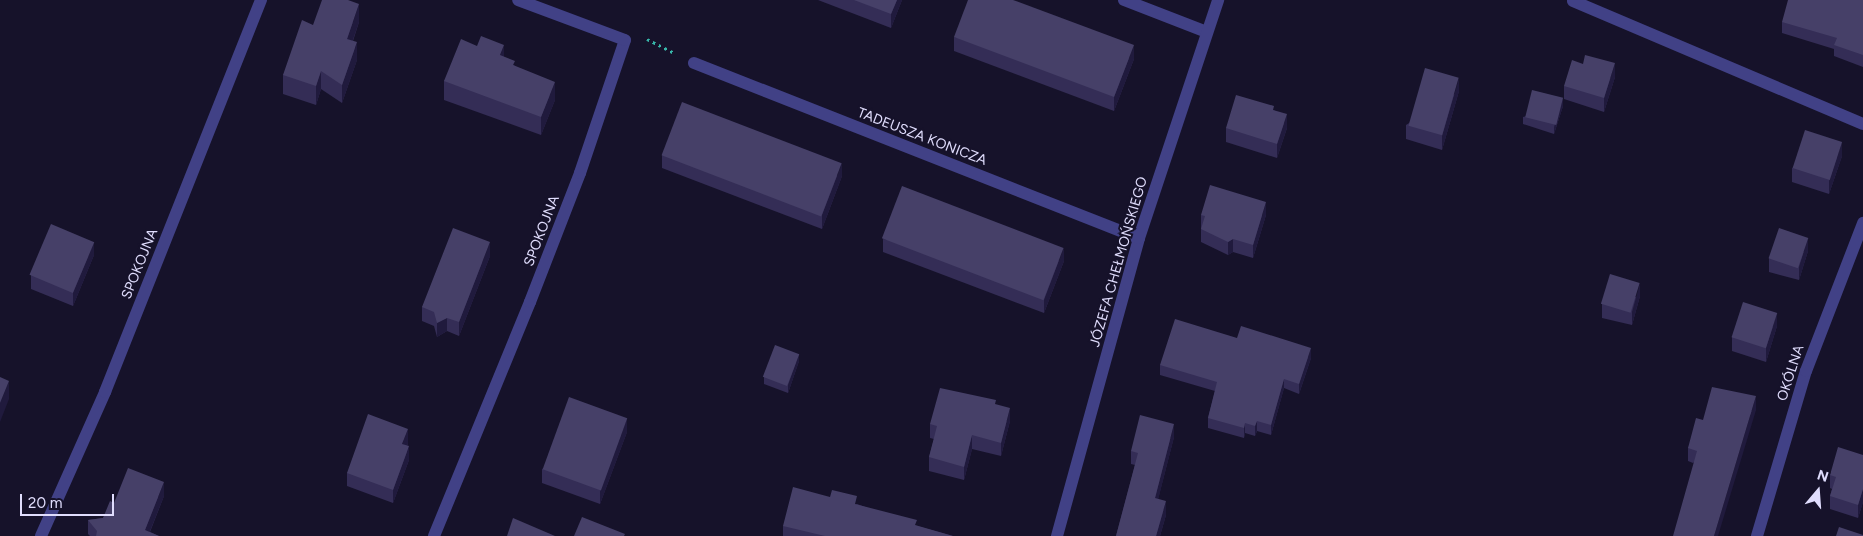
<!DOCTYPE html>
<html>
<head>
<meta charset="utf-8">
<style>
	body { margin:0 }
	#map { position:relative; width:1863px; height:536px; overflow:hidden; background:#16122a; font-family:Figtree,sans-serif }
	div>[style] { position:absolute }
	.path>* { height:3px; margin-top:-1.5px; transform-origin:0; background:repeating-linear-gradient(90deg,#38b6a9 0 2.5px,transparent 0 6.5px) }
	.minor>* { height:12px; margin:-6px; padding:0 6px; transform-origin:6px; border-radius:6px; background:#414186 }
	.wall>* { inset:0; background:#342d56 }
	.shaded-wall>* { inset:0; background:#201a3d }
	.building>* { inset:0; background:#464068; transform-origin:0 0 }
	span { translate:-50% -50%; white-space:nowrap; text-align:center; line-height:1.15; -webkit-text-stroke:4px #16122a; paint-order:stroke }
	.street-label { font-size:14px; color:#e0ddfd }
	.north { position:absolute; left:1793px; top:466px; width:50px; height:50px; -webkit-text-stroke:4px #16122a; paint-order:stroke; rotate:18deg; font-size:14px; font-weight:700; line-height:20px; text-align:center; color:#e0ddfd }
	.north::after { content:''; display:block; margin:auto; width:18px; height:22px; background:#e0ddfd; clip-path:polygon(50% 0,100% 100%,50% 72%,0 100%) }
	.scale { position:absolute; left:20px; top:494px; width:94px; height:22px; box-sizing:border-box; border:2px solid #e0ddfd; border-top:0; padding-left:6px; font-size:15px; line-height:18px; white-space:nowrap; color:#e0ddfd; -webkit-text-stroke:4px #16122a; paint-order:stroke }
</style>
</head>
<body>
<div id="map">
	<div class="path">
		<div style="left:647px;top:39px;width:31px;rotate:27deg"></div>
	</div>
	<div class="minor">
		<div style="left:1124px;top:0;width:89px;rotate:21.1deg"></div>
		<div style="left:1573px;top:1px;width:315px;rotate:23deg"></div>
		<div style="left:694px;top:63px;width:478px;rotate:21.5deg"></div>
		<div style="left:41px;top:536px;width:158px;rotate:-66deg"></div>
		<div style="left:105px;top:392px;width:422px;rotate:-68.3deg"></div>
		<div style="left:434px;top:536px;width:253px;rotate:-67.7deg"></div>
		<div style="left:530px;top:302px;width:138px;rotate:-68.8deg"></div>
		<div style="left:580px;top:173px;width:140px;rotate:-71.3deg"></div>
		<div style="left:625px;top:40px;width:114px;rotate:-159.5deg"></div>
		<div style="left:1057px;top:536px;width:309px;rotate:-74.6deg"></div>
		<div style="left:1139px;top:238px;width:251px;rotate:-71.6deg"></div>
		<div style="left:1757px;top:536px;width:172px;rotate:-73.5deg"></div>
		<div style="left:1806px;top:371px;width:159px;rotate:-68.9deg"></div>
	</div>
	<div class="wall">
		<div style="clip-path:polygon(818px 0,902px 0,891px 28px)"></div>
		<div style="clip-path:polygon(1863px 0,1863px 67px,1834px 56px,1834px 49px,1782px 33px,1782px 22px)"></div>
		<div style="clip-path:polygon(359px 22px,353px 41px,357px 60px,342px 103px,321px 89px,316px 105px,283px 94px,283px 75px,313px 25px)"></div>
		<div style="clip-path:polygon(954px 37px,1134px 59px,1114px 111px,954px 51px)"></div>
		<div style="clip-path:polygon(477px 46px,504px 57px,555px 100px,541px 135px,444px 100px,444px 81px)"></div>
		<div style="clip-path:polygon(1615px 77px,1604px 112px,1564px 99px,1564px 86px)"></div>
		<div style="clip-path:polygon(1459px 91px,1442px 150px,1406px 139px,1406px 125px)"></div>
		<div style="clip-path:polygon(1563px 106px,1554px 134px,1523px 124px,1523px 117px)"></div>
		<div style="clip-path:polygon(1274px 110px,1287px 128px,1277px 158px,1226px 142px,1226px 128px)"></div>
		<div style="clip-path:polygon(662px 155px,842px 176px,822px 229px,662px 168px)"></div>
		<div style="clip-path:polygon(1842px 156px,1829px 194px,1792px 182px,1792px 168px)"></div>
		<div style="clip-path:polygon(1201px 215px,1266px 215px,1253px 258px,1233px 252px,1228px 255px,1201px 242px)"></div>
		<div style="clip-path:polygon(883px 239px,1064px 261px,1044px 313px,883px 252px)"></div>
		<div style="clip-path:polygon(1808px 251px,1799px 280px,1769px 272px,1769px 258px)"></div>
		<div style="clip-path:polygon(94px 255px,73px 306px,31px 289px,31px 275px)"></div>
		<div style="clip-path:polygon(490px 256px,459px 336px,447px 331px,437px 337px,434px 326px,422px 321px,422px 307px)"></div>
		<div style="clip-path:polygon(1640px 296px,1632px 325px,1602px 318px,1602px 304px)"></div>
		<div style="clip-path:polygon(1777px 326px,1766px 362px,1732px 351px,1732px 337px)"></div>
		<div style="clip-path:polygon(1237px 338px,1311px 358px,1299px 394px,1284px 388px,1271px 435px,1257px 431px,1255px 436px,1245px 433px,1244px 438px,1208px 428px,1208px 418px,1215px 391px,1160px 375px,1160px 365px)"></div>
		<div style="clip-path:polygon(799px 361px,788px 393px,764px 384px,764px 377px)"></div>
		<div style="clip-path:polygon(1756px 410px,1693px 463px,1688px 461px,1688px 448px,1703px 420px)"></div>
		<div style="clip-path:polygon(1010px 421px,1001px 456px,972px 449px,964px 480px,929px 471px,929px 457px,934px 439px,930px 438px,930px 424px)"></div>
		<div style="clip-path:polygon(627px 432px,600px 504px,542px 483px,542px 469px)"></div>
		<div style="clip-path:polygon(1174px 437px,1158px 499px,1166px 515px,1160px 536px,1116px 536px,1135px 465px,1131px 464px,1131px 451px)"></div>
		<div style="clip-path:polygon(408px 443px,407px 446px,409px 460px,393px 503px,347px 486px,347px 473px)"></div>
		<div style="clip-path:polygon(1863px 455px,1863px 502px,1858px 518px,1830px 509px,1830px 496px,1832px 489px,1830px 488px,1830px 475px)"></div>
		<div style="clip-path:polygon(164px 496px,150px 532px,159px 536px,90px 536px,88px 534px,88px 520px,103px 518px,114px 503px)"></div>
		<div style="clip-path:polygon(857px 504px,917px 526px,953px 536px,783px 536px,783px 526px)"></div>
	</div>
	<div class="shaded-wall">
		<div style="clip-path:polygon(897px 0,902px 0,891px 28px,891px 14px)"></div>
		<div style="clip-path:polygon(359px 4px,359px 22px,347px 57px,347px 39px)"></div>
		<div style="clip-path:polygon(357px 42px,357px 60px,342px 103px,342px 85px)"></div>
		<div style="clip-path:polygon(504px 45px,504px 63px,500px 55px)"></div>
		<div style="clip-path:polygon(1134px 45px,1134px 59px,1114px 111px,1114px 97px)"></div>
		<div style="clip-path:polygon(1615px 63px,1615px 77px,1604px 112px,1604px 98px)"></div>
		<div style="clip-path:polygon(321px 71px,321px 89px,316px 105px,316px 86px)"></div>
		<div style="clip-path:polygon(1459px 78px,1459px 91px,1442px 150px,1442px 136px)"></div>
		<div style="clip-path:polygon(555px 82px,555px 100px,541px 135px,541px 117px)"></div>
		<div style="clip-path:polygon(1563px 98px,1563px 106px,1554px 134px,1554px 127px)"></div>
		<div style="clip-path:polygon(1287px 114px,1287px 128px,1277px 158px,1277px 144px)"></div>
		<div style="clip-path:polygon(1842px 142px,1842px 156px,1829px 194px,1829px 181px)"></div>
		<div style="clip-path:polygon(842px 163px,842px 176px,822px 229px,822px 215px)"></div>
		<div style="clip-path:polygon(1266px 202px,1266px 215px,1253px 258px,1253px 245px)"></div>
		<div style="clip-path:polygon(1808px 238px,1808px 251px,1799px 280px,1799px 267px)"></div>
		<div style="clip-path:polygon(1233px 239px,1233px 252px,1228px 255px,1228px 242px)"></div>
		<div style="clip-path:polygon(94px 242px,94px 255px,73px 306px,73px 293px)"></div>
		<div style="clip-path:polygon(490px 242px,490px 256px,459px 336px,459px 322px)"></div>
		<div style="clip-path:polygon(1064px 247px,1064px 261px,1044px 313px,1044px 300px)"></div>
		<div style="clip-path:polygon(1640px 283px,1640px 296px,1632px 325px,1632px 312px)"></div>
		<div style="clip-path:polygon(1777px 313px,1777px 326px,1766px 362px,1766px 348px)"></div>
		<div style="clip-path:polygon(447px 318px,447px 331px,437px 337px,437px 323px)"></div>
		<div style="clip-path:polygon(1311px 348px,1311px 358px,1299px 394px,1299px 384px)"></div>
		<div style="clip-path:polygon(799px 354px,799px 361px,788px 393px,788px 385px)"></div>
		<div style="clip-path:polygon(1284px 379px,1284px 388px,1271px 435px,1271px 425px)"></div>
		<div style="clip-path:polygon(9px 381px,9px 399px,0 422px,0 403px)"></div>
		<div style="clip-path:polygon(1756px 396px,1756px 410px,1718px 536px,1714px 536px)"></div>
		<div style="clip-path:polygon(1010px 408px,1010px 421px,1001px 456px,1001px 443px)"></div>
		<div style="clip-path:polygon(627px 418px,627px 432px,600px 504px,600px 491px)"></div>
		<div style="clip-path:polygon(1257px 421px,1257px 431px,1255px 436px,1255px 426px)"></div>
		<div style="clip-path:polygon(1245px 423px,1245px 433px,1244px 438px,1244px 428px)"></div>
		<div style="clip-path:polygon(1174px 424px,1174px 437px,1155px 512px,1155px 498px)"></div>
		<div style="clip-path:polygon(408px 429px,408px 443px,402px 458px,402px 444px)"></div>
		<div style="clip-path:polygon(972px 435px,972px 449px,964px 480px,964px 467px)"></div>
		<div style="clip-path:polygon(409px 446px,409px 460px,393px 503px,393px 490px)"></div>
		<div style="clip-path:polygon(164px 482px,164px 496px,148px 536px,145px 530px)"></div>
		<div style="clip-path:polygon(1863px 489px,1863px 502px,1858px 518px,1858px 505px)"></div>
		<div style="clip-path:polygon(1166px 501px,1166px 515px,1160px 536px,1156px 536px)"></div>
	</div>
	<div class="building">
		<div style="clip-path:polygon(322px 0,348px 0,359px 4px,347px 39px,357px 42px,342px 85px,321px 71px,316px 86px,283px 75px,302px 20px,313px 25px)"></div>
		<div style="clip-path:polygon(854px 0,897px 0,891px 14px)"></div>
		<div style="clip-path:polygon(968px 0,1013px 0,1134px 45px,1114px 97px,954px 37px)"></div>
		<div style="clip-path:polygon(1788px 0,1863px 0,1863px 55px,1834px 45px,1837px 38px,1782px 22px)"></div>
		<div style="clip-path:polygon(481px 36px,504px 45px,500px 55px,515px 61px,513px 65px,555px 82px,541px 117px,444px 81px,461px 39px,477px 46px)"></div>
		<div style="clip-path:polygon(1585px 55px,1615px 63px,1604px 98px,1564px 86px,1572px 60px,1583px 64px)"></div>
		<div style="left:1425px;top:68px;width:35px;height:60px;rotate:16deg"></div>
		<div style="left:1532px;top:90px;width:32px;height:28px;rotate:14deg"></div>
		<div style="clip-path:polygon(1236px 95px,1274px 106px,1273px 110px,1287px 114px,1277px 144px,1226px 128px)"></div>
		<div style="left:682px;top:102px;width:171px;height:57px;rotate:21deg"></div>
		<div style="left:1805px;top:130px;width:39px;height:40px;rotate:18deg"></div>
		<div style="clip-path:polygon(1210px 185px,1266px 202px,1253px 245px,1233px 239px,1228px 242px,1201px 229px,1205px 216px,1201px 215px)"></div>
		<div style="left:902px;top:186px;width:173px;height:56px;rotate:21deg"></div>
		<div style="left:51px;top:224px;width:47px;height:55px;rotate:23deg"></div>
		<div style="clip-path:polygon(453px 228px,490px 242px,459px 322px,447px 318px,437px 323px,434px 312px,422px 307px)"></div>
		<div style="left:1779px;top:228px;width:31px;height:32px;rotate:19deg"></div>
		<div style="left:1610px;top:274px;width:31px;height:31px;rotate:17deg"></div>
		<div style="left:1743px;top:302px;width:36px;height:37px;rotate:18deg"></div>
		<div style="clip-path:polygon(1175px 319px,1237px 338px,1241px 326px,1311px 348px,1299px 384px,1284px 379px,1271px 425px,1257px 421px,1255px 426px,1245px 423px,1244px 428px,1208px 418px,1217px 382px,1160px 365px)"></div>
		<div style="left:775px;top:345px;width:26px;height:34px;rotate:21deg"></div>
		<div style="clip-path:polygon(0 377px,9px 381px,0 403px)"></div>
		<div style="clip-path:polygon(1712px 387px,1756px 396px,1714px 536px,1673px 536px,1697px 451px,1688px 448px,1696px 418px,1703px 420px)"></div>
		<div style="clip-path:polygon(940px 388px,996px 400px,995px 404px,1010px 408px,1001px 443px,972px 435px,964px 467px,929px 457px,937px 426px,930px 424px)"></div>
		<div style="left:569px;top:397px;width:62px;height:77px;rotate:20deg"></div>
		<div style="clip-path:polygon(368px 414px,408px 429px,402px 444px,409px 446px,393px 490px,347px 473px)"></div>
		<div style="clip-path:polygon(1140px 415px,1174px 424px,1155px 498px,1166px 501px,1156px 536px,1116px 536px,1138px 453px,1131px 451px)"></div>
		<div style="clip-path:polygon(1838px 447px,1863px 455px,1863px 489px,1858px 505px,1830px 496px,1836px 477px,1830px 475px)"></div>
		<div style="clip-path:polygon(128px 468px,164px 482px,145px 530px,159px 536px,96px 536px,97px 531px,88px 520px,103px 518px,110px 501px,114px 503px)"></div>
		<div style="clip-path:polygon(793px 487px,830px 497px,832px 490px,857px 496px,855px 504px,917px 520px,915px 525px,953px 536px,825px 536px,783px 526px)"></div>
		<div style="clip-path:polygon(582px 517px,625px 534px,624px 536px,574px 536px)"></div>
		<div style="clip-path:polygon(513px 518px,555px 536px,507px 536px)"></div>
		<div style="clip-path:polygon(1839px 527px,1863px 535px,1863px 536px,1836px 536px)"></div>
	</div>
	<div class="street-label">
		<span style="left:922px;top:137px;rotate:21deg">TADEUSZA KONICZA</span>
		<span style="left:542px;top:231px;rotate:-69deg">SPOKOJNA</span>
		<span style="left:1119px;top:262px;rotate:-74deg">JÓZEFA CHEŁMOŃSKIEGO</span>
		<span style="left:140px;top:264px;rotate:-68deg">SPOKOJNA</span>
		<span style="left:1791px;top:373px;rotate:-72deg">OKÓLNA</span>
	</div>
	<div class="north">N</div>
	<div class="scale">20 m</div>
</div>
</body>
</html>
